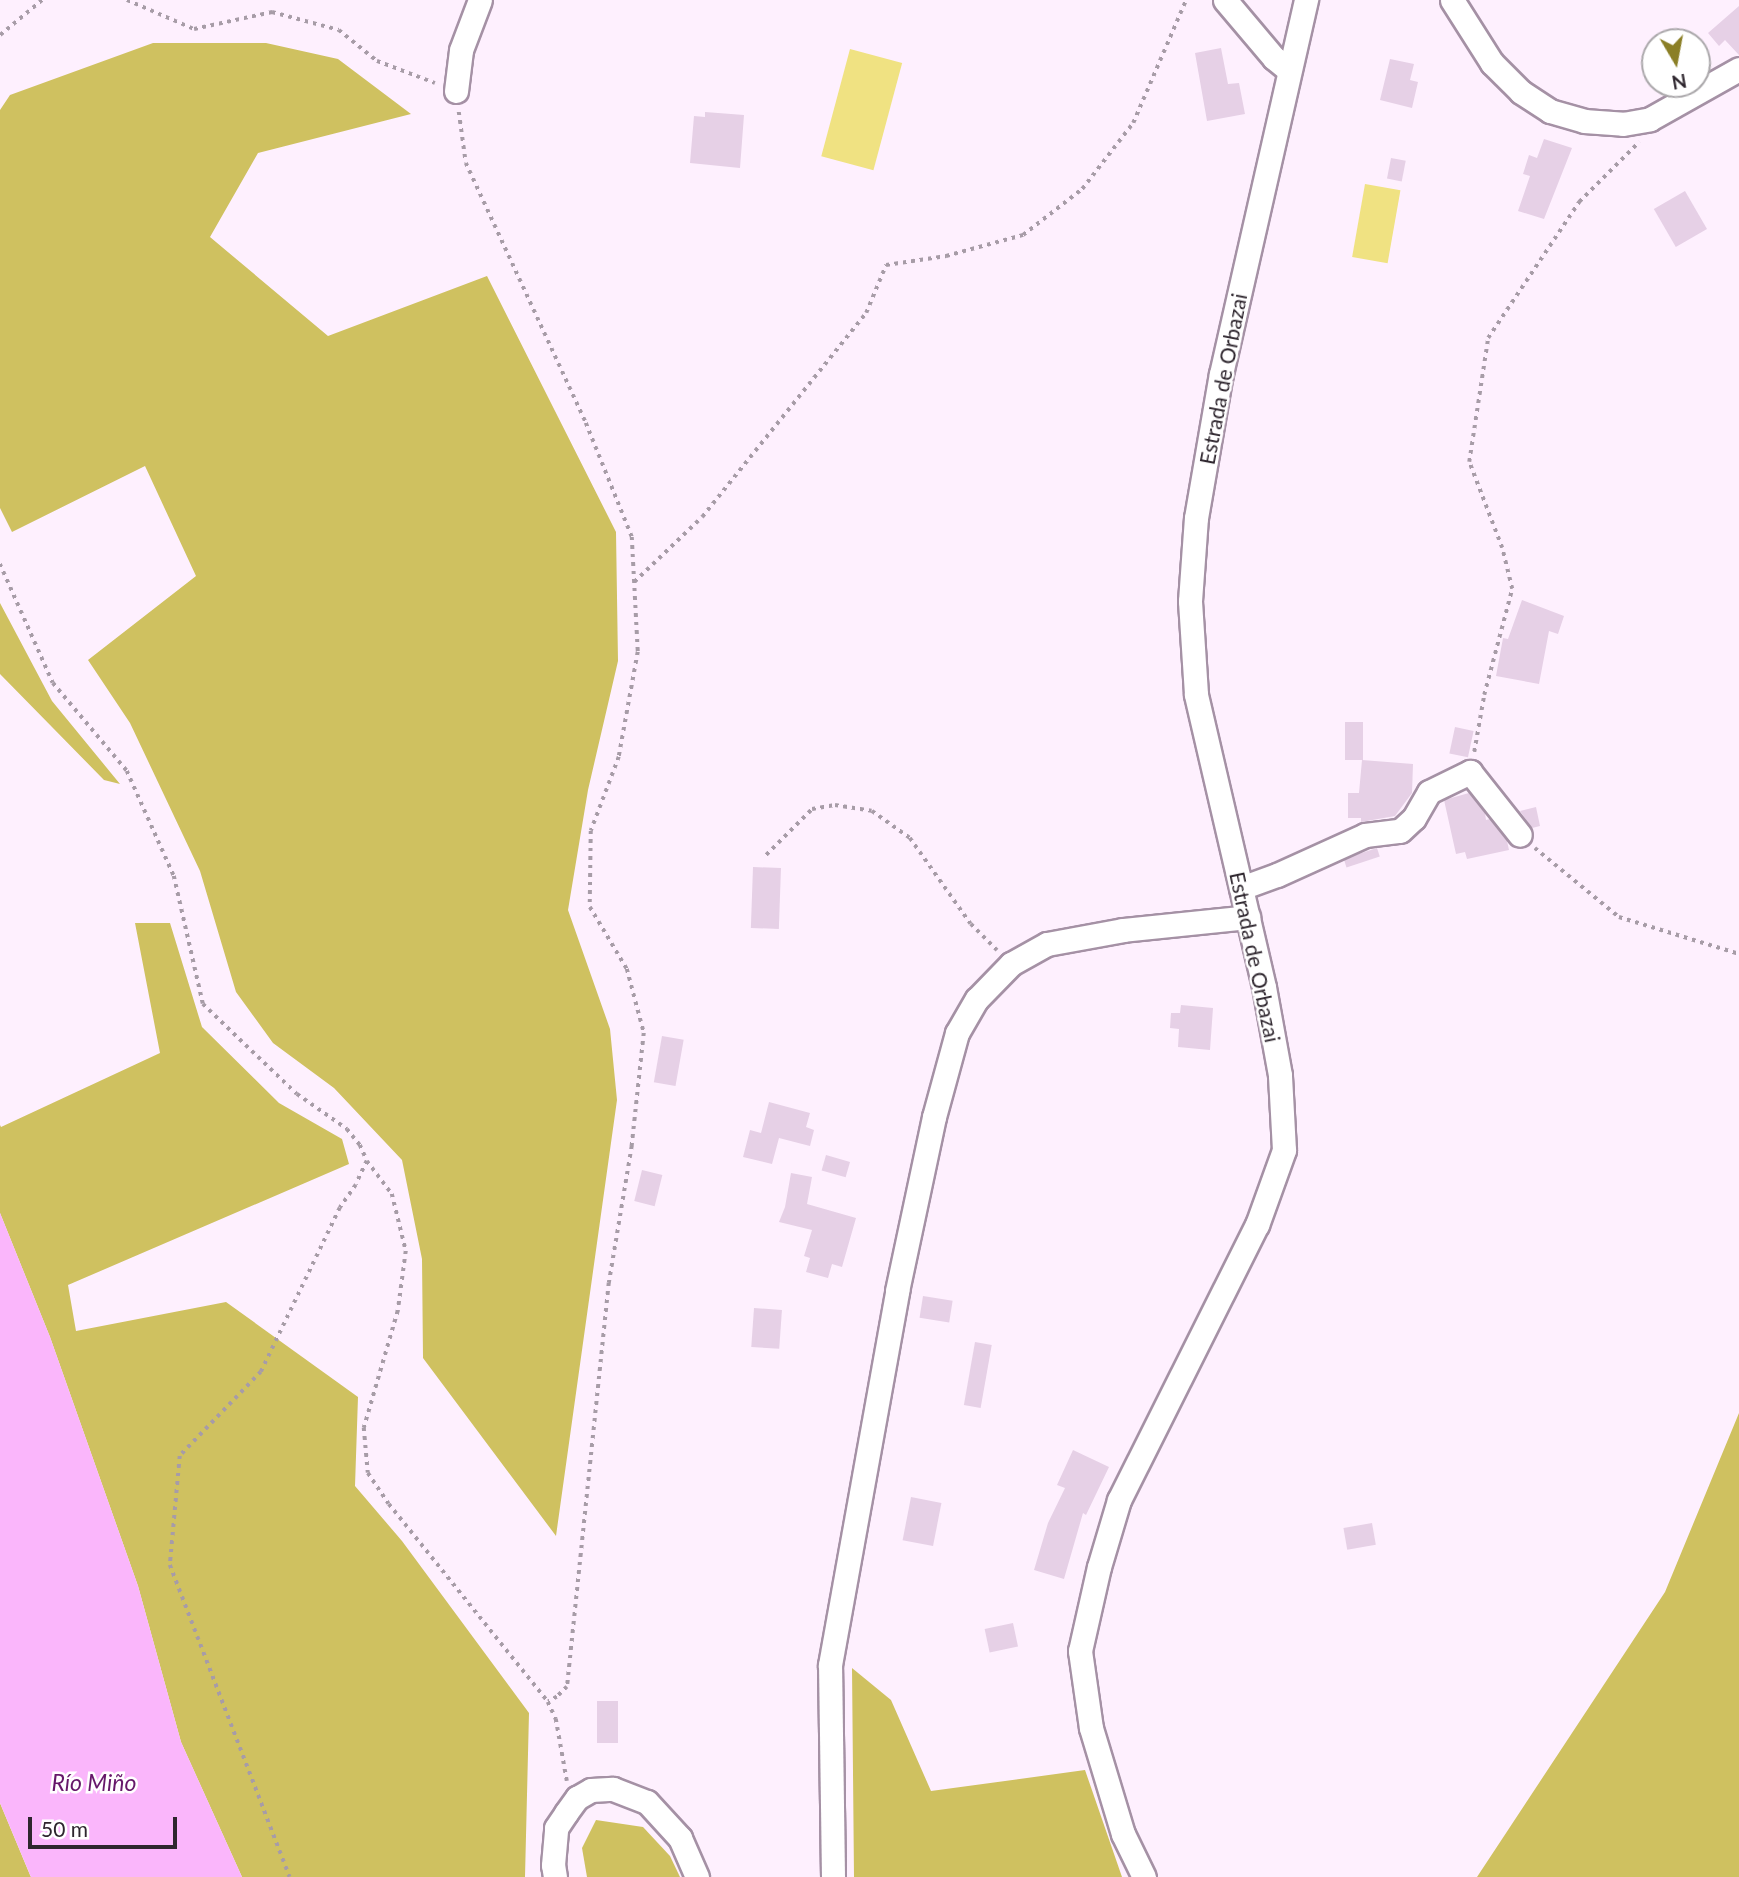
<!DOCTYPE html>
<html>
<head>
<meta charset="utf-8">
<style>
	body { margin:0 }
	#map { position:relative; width:1739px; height:1877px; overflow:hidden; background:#fef0fe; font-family:Lato,sans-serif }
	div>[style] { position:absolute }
	.green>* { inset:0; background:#f0e282; transform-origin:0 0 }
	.forest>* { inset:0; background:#cfc160 }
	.water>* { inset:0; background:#fab6fb }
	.building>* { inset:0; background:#e6d0e6; transform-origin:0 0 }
	.path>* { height:3.5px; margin-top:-1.75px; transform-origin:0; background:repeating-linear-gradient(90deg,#a79ca7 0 3.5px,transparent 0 8.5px) }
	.roads { filter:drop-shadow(2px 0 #a591a5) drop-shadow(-2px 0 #a591a5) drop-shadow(0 2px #a591a5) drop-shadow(0 -2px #a591a5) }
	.street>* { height:23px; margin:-11.5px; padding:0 11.5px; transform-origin:11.5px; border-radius:11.5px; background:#fff }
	span { translate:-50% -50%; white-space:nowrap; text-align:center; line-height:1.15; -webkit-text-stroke:5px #fff; paint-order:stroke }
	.street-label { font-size:21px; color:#2e262e }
	.water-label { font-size:23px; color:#66176a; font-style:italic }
	.north { position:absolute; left:1641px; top:28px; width:70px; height:70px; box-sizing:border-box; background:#fff; border:2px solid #aba8ab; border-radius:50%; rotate:170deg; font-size:19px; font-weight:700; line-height:28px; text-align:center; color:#2e262e }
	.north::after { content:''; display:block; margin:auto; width:24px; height:32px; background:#8b7f26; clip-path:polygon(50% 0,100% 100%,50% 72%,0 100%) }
	.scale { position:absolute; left:28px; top:1817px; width:149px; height:32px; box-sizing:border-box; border:4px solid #2e262e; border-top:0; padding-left:9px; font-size:21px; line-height:24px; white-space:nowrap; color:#2e262e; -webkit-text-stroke:5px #fff; paint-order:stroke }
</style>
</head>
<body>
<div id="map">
	<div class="green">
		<div style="left:850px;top:49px;width:54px;height:111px;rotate:15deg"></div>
		<div style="left:1365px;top:184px;width:36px;height:74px;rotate:10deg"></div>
	</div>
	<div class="forest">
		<div style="clip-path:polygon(153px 43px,266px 43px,338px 59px,411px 114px,258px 153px,210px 237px,328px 336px,487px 276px,616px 532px,618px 661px,588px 790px,568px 910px,610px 1029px,617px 1100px,556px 1536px,423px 1358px,422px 1259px,402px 1160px,334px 1088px,273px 1043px,236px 992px,200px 871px,130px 723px,88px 660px,196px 576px,145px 466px,12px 532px,0 508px,0 110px,10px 95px)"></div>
		<div style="clip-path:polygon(0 603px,52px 701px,120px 784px,104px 780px,0 674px)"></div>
		<div style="clip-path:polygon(135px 923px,170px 923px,202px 1027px,279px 1103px,342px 1139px,349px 1164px,68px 1285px,76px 1331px,226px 1302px,358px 1397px,355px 1486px,402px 1541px,529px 1713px,525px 1877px,242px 1877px,181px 1742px,138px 1586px,50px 1337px,0 1213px,0 1125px,1px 1127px,160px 1053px)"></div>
		<div style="clip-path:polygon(1739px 1413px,1739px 1877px,1477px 1877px,1665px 1592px)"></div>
		<div style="clip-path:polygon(852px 1668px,891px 1700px,931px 1791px,1085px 1770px,1122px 1877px,854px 1877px)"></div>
		<div style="clip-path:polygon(0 1803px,30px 1875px,31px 1877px,0 1877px)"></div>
		<div style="clip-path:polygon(596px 1820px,643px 1827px,670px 1856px,680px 1877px,587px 1877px,582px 1848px)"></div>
	</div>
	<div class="water">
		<div style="clip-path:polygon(0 1213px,50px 1337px,138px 1586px,181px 1742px,242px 1877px,31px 1877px,0 1803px)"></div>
	</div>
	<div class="building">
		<div style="clip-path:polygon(1739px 6px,1739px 55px,1725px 40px,1719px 46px,1708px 33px)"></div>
		<div style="clip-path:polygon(1221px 48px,1228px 84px,1239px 83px,1245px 114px,1207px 121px,1195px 53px)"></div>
		<div style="clip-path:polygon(1390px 59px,1414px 64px,1410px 80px,1418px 82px,1412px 108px,1380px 100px)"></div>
		<div style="clip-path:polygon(705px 112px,744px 115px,740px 168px,690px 163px,694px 116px,705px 117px)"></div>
		<div style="clip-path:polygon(1544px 139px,1572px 148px,1544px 219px,1518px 211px,1530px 176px,1523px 174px,1529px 155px,1537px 158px)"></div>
		<div style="left:1391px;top:158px;width:15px;height:21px;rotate:11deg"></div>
		<div style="left:1685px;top:191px;width:44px;height:36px;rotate:60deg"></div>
		<div style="clip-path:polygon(1522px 600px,1564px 616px,1558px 634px,1549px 631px,1539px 684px,1496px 676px,1503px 638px,1508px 639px)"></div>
		<div style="left:1345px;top:722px;width:18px;height:38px"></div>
		<div style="left:1455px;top:727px;width:19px;height:27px;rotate:12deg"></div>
		<div style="clip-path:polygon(1362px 760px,1413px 764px,1412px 793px,1395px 816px,1361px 822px,1361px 818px,1348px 818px,1348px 793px,1359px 793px)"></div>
		<div style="clip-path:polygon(1469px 793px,1485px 813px,1486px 820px,1490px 819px,1507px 841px,1509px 850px,1467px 859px,1465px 852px,1456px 854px,1444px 800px)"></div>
		<div style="clip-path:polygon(1536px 807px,1540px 826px,1532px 828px,1520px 811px)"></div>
		<div style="left:1377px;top:848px;width:9px;height:35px;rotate:72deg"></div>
		<div style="left:753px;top:867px;width:28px;height:61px;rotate:2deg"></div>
		<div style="clip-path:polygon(1181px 1005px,1213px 1008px,1210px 1050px,1178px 1047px,1179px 1029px,1170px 1028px,1171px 1013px,1180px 1013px)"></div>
		<div style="left:662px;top:1036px;width:22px;height:47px;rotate:10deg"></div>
		<div style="clip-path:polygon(769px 1102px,810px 1113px,806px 1127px,814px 1130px,810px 1146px,779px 1138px,772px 1164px,743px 1157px,750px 1130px,761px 1133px)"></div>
		<div style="left:826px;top:1155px;width:25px;height:16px;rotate:16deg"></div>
		<div style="left:642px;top:1170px;width:21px;height:32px;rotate:14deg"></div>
		<div style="clip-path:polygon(791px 1173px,812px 1177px,807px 1204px,856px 1218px,842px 1267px,832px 1264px,828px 1278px,806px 1272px,810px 1258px,804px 1256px,812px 1230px,779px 1222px,785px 1207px)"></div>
		<div style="left:923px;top:1296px;width:30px;height:22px;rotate:9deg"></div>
		<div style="left:754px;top:1308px;width:28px;height:39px;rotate:4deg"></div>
		<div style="left:975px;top:1342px;width:17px;height:64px;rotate:10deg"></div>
		<div style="clip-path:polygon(1073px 1450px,1109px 1467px,1086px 1515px,1083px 1513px,1064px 1579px,1034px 1570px,1048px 1523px,1065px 1488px,1057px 1485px)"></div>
		<div style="left:911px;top:1497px;width:31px;height:44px;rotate:11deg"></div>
		<div style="left:1372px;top:1523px;width:22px;height:29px;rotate:80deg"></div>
		<div style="left:1013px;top:1623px;width:24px;height:29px;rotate:78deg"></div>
		<div style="left:597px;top:1701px;width:21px;height:42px"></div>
	</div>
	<div class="path">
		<div style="left:127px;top:0;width:73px;rotate:23.4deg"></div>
		<div style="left:194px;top:29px;width:80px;rotate:-12.3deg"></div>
		<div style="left:272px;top:12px;width:69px;rotate:15deg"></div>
		<div style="left:339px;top:30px;width:49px;rotate:39.2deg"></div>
		<div style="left:377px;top:61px;width:62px;rotate:20.8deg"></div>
		<div style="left:0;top:35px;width:55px;rotate:-39.8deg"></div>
		<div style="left:459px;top:112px;width:51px;rotate:82.2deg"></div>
		<div style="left:466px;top:163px;width:286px;rotate:65.2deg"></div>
		<div style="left:586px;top:423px;width:123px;rotate:68deg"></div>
		<div style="left:632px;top:537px;width:115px;rotate:87deg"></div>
		<div style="left:638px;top:652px;width:107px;rotate:100.3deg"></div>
		<div style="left:619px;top:757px;width:79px;rotate:110.7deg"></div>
		<div style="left:591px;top:831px;width:76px;rotate:90.8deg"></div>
		<div style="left:590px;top:907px;width:72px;rotate:59.2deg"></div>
		<div style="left:627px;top:969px;width:66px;rotate:75.1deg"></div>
		<div style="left:644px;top:1033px;width:114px;rotate:96.1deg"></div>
		<div style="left:632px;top:1146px;width:139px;rotate:99.5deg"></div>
		<div style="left:609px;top:1283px;width:406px;rotate:95.9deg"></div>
		<div style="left:567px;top:1687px;width:14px;rotate:135deg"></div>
		<div style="left:557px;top:1697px;width:10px;rotate:151deg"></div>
		<div style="left:0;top:564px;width:130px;rotate:66deg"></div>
		<div style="left:53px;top:683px;width:115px;rotate:49.9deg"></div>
		<div style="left:127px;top:771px;width:115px;rotate:65.9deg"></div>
		<div style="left:174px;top:876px;width:131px;rotate:77.2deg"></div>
		<div style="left:203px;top:1004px;width:130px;rotate:43.8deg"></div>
		<div style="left:297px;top:1094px;width:61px;rotate:35deg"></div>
		<div style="left:347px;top:1129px;width:21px;rotate:51deg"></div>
		<div style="left:360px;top:1145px;width:17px;rotate:66deg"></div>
		<div style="left:367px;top:1161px;width:26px;rotate:115deg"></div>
		<div style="left:356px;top:1185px;width:28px;rotate:125deg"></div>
		<div style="left:340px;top:1208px;width:182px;rotate:115.7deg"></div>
		<div style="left:261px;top:1372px;width:117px;rotate:134deg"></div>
		<div style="left:180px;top:1456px;width:109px;rotate:95.2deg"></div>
		<div style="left:170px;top:1565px;width:334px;rotate:69deg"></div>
		<div style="left:634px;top:582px;width:94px;rotate:-43.7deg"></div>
		<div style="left:702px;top:517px;width:262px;rotate:-51.2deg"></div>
		<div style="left:866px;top:313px;width:52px;rotate:-67.4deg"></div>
		<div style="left:886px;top:265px;width:61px;rotate:-8.5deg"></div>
		<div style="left:946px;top:256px;width:80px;rotate:-15.3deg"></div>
		<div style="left:1023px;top:235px;width:75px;rotate:-37.9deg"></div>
		<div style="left:1082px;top:189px;width:83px;rotate:-52.3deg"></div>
		<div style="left:1133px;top:123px;width:134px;rotate:-66.7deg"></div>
		<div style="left:1474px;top:752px;width:58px;rotate:-80deg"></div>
		<div style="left:1484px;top:695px;width:110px;rotate:-75.2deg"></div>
		<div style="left:1512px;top:589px;width:42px;rotate:-103.7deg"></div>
		<div style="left:1502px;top:548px;width:92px;rotate:-111deg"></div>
		<div style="left:1469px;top:462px;width:125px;rotate:-81.3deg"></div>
		<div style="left:1488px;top:338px;width:164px;rotate:-56.2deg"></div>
		<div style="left:1579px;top:202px;width:85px;rotate:-45deg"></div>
		<div style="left:1535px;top:848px;width:109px;rotate:39.4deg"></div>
		<div style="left:1619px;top:917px;width:126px;rotate:17.1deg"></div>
		<div style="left:766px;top:855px;width:65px;rotate:-45deg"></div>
		<div style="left:812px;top:809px;width:23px;rotate:-10deg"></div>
		<div style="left:835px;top:805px;width:37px;rotate:9deg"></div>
		<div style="left:872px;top:811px;width:47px;rotate:35.4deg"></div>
		<div style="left:910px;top:838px;width:105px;rotate:54.7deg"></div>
		<div style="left:971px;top:924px;width:37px;rotate:45deg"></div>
		<div style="left:367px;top:1161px;width:41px;rotate:52.9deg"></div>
		<div style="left:392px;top:1194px;width:59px;rotate:76.2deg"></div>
		<div style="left:406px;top:1251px;width:61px;rotate:97.6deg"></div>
		<div style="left:398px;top:1311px;width:122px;rotate:106.2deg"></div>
		<div style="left:364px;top:1428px;width:45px;rotate:84.9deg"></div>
		<div style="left:368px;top:1473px;width:37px;rotate:56deg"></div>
		<div style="left:389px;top:1504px;width:254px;rotate:51.2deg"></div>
		<div style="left:548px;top:1702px;width:19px;rotate:65deg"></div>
		<div style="left:556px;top:1719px;width:63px;rotate:79.9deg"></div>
	</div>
	<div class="roads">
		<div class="street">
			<div style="left:1225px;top:0;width:76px;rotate:49.8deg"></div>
			<div style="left:1274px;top:58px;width:19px;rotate:39deg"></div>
			<div style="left:1452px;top:0;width:75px;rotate:57.6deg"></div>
			<div style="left:1492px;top:63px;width:41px;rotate:45deg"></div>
			<div style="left:1521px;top:92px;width:35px;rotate:33deg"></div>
			<div style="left:1550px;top:111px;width:35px;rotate:16deg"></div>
			<div style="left:1584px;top:121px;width:39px;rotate:4deg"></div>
			<div style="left:1623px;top:124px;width:27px;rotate:-10deg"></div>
			<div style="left:1650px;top:119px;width:102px;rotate:-29.3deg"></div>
			<div style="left:456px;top:91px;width:41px;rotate:-83deg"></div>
			<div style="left:461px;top:50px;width:53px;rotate:-69.2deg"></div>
			<div style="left:1241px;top:888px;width:38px;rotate:-20deg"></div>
			<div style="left:1277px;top:875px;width:97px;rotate:-24.4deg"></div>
			<div style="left:1365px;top:835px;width:35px;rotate:-7deg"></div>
			<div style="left:1400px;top:831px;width:19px;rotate:-43deg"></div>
			<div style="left:1414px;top:818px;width:30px;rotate:-60deg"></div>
			<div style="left:1429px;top:792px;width:46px;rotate:-26deg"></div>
			<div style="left:1470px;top:772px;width:80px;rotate:51.6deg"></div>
			<div style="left:555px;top:1877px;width:12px;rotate:-99deg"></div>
			<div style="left:553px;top:1865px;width:37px;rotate:-85deg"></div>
			<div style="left:556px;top:1828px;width:18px;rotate:-56deg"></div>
			<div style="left:566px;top:1813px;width:19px;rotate:-54deg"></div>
			<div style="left:577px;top:1798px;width:16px;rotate:-30deg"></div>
			<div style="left:591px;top:1790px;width:22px;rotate:-3deg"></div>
			<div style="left:613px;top:1789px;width:36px;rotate:21deg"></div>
			<div style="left:647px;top:1802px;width:49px;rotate:47.5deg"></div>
			<div style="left:680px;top:1838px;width:43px;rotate:66.4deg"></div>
			<div style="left:833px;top:1877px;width:212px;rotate:-90.8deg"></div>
			<div style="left:830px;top:1665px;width:380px;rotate:-79.8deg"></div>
			<div style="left:897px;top:1291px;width:178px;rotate:-78deg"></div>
			<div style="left:934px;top:1117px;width:87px;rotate:-74.7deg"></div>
			<div style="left:957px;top:1033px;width:39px;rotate:-60deg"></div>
			<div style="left:977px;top:999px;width:49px;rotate:-45.8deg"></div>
			<div style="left:1011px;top:964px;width:41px;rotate:-29.1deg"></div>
			<div style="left:1047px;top:944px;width:77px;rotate:-10.4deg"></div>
			<div style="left:1123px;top:930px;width:126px;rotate:-5.9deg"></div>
			<div style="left:1144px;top:1877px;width:48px;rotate:-116deg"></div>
			<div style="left:1123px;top:1834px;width:111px;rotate:-106.8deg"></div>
			<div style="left:1091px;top:1728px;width:78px;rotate:-98.1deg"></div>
			<div style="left:1080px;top:1651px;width:86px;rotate:-77.3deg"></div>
			<div style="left:1099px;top:1567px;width:70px;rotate:-73.4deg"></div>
			<div style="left:1119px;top:1500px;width:308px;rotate:-63.4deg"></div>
			<div style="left:1257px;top:1225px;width:80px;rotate:-70.2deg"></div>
			<div style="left:1284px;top:1150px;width:75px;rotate:-93.1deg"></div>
			<div style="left:1280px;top:1075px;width:89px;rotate:-100.3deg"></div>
			<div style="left:1264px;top:987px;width:301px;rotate:-103.1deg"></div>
			<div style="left:1196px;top:694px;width:93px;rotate:-93.7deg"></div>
			<div style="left:1190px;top:601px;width:83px;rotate:-85.9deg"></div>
			<div style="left:1196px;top:518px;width:146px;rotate:-80.2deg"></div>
			<div style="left:1221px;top:374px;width:384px;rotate:-77.2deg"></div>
		</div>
	</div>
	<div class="street-label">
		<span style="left:1223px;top:379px;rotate:-79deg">Estrada de Orbazai</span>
		<span style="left:1255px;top:957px;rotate:78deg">Estrada de Orbazai</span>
	</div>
	<div class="water-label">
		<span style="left:94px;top:1782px">Río Miño</span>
	</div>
	<div class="north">N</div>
	<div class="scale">50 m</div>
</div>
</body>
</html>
